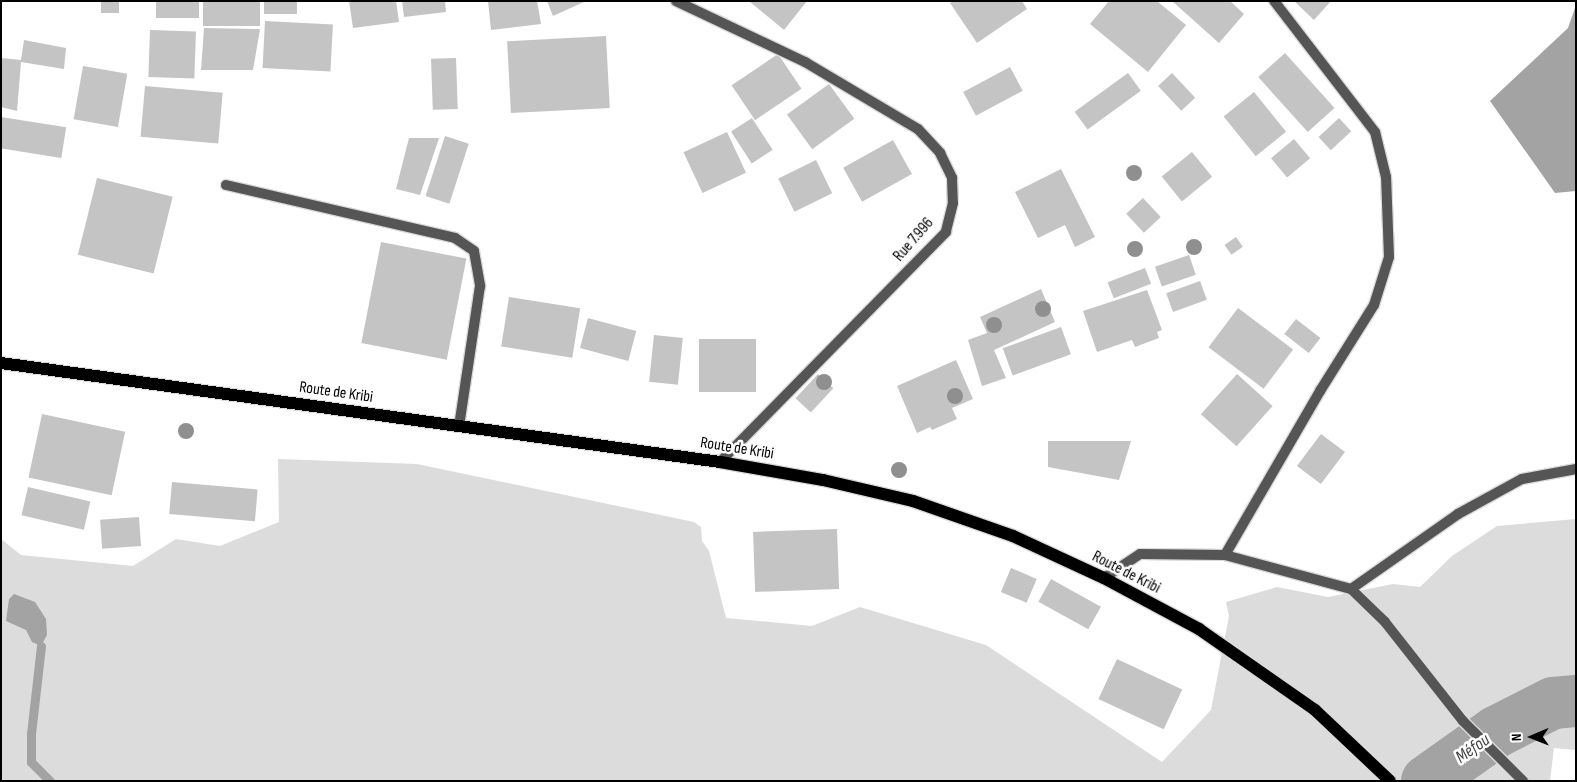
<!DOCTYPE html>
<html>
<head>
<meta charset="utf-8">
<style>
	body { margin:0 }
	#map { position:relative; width:1577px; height:782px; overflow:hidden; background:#fff; font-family:"Sofia Sans Condensed",sans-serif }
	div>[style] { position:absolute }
	.green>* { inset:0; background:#dcdcdc }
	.water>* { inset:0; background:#a3a3a3 }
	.stream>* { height:9px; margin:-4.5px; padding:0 4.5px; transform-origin:4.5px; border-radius:4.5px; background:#a3a3a3 }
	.river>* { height:52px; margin:-26px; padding:0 26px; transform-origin:26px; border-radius:26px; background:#a3a3a3 }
	.building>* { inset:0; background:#c4c4c4; transform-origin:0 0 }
	.roads { filter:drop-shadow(1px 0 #dbdbdb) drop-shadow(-1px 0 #dbdbdb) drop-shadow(0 1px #dbdbdb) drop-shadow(0 -1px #dbdbdb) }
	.street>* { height:10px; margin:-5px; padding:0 5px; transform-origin:5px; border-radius:5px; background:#555 }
	.primary>* { height:12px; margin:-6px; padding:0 6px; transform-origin:6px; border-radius:6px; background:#000 }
	.trees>* { width:16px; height:16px; margin:-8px; border-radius:50%; background:#8f8f8f }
	span { translate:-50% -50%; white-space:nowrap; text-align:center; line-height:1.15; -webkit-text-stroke:5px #fff; paint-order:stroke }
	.street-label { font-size:16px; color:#000 }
	.water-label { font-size:18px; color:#444; font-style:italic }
	.frame { position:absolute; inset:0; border:2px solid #000; pointer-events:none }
	.north { position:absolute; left:1507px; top:712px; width:50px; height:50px; -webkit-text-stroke:4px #fff; paint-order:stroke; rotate:269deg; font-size:14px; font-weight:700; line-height:20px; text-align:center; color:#000 }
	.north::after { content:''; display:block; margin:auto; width:18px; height:22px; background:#000; clip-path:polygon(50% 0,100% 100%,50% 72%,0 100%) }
</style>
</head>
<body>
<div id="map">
	<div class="green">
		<div style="clip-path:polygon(278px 459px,417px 464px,694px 522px,701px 527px,702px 541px,709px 551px,726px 618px,812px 626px,860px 607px,986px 645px,1162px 762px,1211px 710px,1229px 616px,1226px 602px,1277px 587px,1328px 597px,1393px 584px,1420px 587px,1452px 556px,1497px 526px,1576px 519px,1576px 750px,1554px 748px,1550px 781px,1px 781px,1px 539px,21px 555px,133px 566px,176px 539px,220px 546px,279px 522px)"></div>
	</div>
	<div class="water">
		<div style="clip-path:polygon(1576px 5px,1576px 191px,1555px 193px,1490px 101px,1568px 28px)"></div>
		<div style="clip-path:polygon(14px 594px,35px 602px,46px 619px,47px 635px,41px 646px,32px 642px,26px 630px,6px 621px,9px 599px)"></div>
	</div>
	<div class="stream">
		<div style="left:41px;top:646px;width:89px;rotate:96.5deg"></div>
		<div style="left:31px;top:734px;width:28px;rotate:90deg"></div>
		<div style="left:31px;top:762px;width:27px;rotate:45deg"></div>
	</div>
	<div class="river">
		<div style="left:1427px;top:781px;width:85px;rotate:-35.4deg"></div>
		<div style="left:1496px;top:732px;width:64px;rotate:-27deg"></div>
		<div style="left:1553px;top:703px;width:23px;rotate:-5deg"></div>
	</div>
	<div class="building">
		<div style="left:101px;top:1px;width:18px;height:12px"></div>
		<div style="left:156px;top:1px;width:43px;height:17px"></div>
		<div style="left:203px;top:1px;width:57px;height:25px"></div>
		<div style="left:264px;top:1px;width:33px;height:13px"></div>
		<div style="clip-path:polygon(349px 1px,396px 1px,399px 22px,353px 28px)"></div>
		<div style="clip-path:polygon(402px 1px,445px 1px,446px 12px,404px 17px)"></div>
		<div style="clip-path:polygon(488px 1px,537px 1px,541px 24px,491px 30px)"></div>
		<div style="clip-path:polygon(547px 1px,586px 1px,553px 16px)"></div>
		<div style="clip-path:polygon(749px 1px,807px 1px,784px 30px)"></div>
		<div style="clip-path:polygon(953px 1px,1022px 1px,1027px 9px,977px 43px,950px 3px)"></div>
		<div style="clip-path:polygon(1109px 1px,1157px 1px,1186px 25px,1148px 72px,1090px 24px)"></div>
		<div style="clip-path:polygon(1172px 1px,1230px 1px,1244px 14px,1219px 43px)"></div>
		<div style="clip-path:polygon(1294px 1px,1331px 1px,1314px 20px)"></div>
		<div style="left:265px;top:21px;width:68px;height:47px;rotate:3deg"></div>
		<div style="clip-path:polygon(204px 28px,260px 29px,253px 70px,201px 70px)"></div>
		<div style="left:150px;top:30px;width:46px;height:47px;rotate:2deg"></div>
		<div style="left:606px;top:36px;width:72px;height:99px;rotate:87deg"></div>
		<div style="clip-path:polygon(24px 40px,66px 48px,64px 69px,21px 62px,17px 111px,1px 107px,1px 58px,21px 60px)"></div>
		<div style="left:1285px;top:53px;width:74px;height:36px;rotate:48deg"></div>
		<div style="left:778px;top:54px;width:42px;height:56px;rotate:56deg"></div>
		<div style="left:456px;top:58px;width:51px;height:25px;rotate:88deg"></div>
		<div style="left:83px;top:66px;width:45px;height:54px;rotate:10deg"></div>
		<div style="left:1010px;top:67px;width:27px;height:53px;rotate:62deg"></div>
		<div style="left:1128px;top:73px;width:22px;height:66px;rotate:54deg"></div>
		<div style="left:1172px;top:73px;width:34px;height:19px;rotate:47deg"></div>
		<div style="left:829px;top:84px;width:43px;height:52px;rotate:54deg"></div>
		<div style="left:145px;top:86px;width:78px;height:51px;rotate:5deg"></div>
		<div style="left:1254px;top:92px;width:51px;height:39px;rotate:51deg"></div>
		<div style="left:1px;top:117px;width:66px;height:31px;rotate:9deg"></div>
		<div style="left:752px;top:118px;width:38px;height:25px;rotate:57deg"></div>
		<div style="left:1339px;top:118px;width:18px;height:28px;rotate:47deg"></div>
		<div style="left:727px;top:132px;width:45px;height:48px;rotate:65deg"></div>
		<div style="left:445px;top:136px;width:25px;height:63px;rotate:18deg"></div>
		<div style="clip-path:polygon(409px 138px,439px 138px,420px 195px,396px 189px)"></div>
		<div style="left:1294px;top:139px;width:25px;height:30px;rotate:50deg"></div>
		<div style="left:893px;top:140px;width:39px;height:57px;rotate:61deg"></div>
		<div style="left:1192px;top:152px;width:32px;height:39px;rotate:51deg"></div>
		<div style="left:816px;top:160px;width:37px;height:42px;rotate:64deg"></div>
		<div style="clip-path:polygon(1061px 169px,1095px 237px,1075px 247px,1065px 225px,1038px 238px,1015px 192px)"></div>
		<div style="left:97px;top:178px;width:78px;height:79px;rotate:14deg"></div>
		<div style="left:1143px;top:198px;width:26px;height:23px;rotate:47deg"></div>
		<div style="left:1236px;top:237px;width:12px;height:14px;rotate:55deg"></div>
		<div style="left:381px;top:242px;width:87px;height:103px;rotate:11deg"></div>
		<div style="left:1189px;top:255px;width:21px;height:36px;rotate:71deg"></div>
		<div style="left:1145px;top:268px;width:17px;height:40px;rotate:69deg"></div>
		<div style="left:1200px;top:281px;width:20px;height:36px;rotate:70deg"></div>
		<div style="clip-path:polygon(1041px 289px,1055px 322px,994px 350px,1006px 378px,982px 386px,968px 340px,987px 333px,980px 317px)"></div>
		<div style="clip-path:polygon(1147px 290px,1162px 330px,1157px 332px,1159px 338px,1135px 347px,1132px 340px,1097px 352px,1083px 311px)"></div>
		<div style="left:509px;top:297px;width:72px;height:50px;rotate:9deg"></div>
		<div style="left:1238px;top:308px;width:69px;height:49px;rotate:37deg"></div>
		<div style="left:588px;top:318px;width:50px;height:31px;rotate:15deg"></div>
		<div style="left:1296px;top:319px;width:31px;height:19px;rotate:38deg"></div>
		<div style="left:1061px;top:327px;width:29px;height:62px;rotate:70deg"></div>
		<div style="left:654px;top:335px;width:29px;height:47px;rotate:6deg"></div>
		<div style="left:699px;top:339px;width:57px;height:53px"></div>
		<div style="clip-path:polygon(956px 360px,973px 399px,952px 408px,957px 419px,932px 430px,930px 427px,917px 433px,897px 386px)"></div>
		<div style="left:818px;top:374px;width:21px;height:33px;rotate:43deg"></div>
		<div style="left:1237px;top:374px;width:48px;height:54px;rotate:42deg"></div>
		<div style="left:42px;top:414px;width:85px;height:65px;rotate:12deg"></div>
		<div style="left:1321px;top:434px;width:30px;height:40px;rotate:37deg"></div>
		<div style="clip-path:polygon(1048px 441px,1131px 441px,1119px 480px,1048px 467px)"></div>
		<div style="left:172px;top:482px;width:86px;height:32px;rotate:5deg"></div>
		<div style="left:28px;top:487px;width:64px;height:29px;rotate:13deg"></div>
		<div style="left:139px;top:517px;width:29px;height:39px;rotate:86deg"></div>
		<div style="left:837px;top:529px;width:60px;height:84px;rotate:88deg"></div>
		<div style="left:1011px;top:568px;width:28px;height:26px;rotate:23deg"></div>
		<div style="left:1051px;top:579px;width:57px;height:26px;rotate:29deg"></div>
		<div style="left:1117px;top:659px;width:72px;height:44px;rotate:25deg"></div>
	</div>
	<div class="roads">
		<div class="street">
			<div style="left:676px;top:1px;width:143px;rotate:25.3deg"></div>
			<div style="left:805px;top:62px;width:131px;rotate:30.7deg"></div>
			<div style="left:918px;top:129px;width:33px;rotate:47deg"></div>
			<div style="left:940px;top:153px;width:28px;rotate:64deg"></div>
			<div style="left:952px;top:178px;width:25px;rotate:88deg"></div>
			<div style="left:953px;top:203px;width:30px;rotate:104deg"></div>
			<div style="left:946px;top:232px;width:322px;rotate:134.5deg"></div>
			<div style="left:226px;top:185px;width:235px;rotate:13deg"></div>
			<div style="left:455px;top:238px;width:23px;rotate:34deg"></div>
			<div style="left:474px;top:251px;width:36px;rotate:80deg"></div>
			<div style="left:480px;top:286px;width:142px;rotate:98.5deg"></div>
			<div style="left:1225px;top:555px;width:190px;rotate:-59.9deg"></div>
			<div style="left:1320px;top:391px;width:102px;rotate:-57.9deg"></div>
			<div style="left:1374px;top:305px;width:50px;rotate:-72.6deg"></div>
			<div style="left:1389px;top:257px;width:80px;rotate:-92.1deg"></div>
			<div style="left:1386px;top:177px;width:46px;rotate:-103.7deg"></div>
			<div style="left:1375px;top:132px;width:165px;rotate:-127.6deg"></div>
			<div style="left:1104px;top:578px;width:43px;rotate:-33.7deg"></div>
			<div style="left:1140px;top:554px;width:85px;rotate:0.7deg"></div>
			<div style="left:1225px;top:555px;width:131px;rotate:15.1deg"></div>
			<div style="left:1351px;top:589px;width:47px;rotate:44.1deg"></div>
			<div style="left:1385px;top:622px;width:126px;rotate:51.8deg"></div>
			<div style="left:1463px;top:721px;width:85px;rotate:45deg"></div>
			<div style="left:1351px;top:589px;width:131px;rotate:-35deg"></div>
			<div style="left:1458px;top:514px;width:73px;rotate:-28.7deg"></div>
			<div style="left:1522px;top:479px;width:55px;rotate:-10.5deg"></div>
		</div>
		<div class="primary">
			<div style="left:1px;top:363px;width:726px;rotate:7.84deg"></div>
			<div style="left:720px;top:462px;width:105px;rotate:9.9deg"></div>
			<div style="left:823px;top:480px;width:92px;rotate:13.1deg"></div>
			<div style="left:913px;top:501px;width:106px;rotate:19.3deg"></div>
			<div style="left:1013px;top:536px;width:100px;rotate:24.8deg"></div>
			<div style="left:1104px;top:578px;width:108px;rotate:28.2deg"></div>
			<div style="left:1199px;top:629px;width:141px;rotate:34.9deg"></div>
			<div style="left:1315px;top:710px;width:103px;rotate:43.4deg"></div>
		</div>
	</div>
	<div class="trees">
		<div style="left:1134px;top:173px"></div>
		<div style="left:1194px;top:247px"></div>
		<div style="left:1135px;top:249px"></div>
		<div style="left:1043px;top:309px"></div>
		<div style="left:994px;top:325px"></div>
		<div style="left:824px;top:382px"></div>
		<div style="left:955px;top:396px"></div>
		<div style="left:186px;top:431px"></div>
		<div style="left:899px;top:470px"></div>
	</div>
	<div class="street-label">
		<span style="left:914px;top:240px;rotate:-49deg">Rue 7.996</span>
		<span style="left:336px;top:393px;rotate:8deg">Route de Kribi</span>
		<span style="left:737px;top:449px;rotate:9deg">Route de Kribi</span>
		<span style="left:1126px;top:573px;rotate:27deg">Route de Kribi</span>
	</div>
	<div class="water-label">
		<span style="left:1473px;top:749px;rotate:-35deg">Méfou</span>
	</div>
	<div class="frame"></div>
	<div class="north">N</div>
</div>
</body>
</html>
